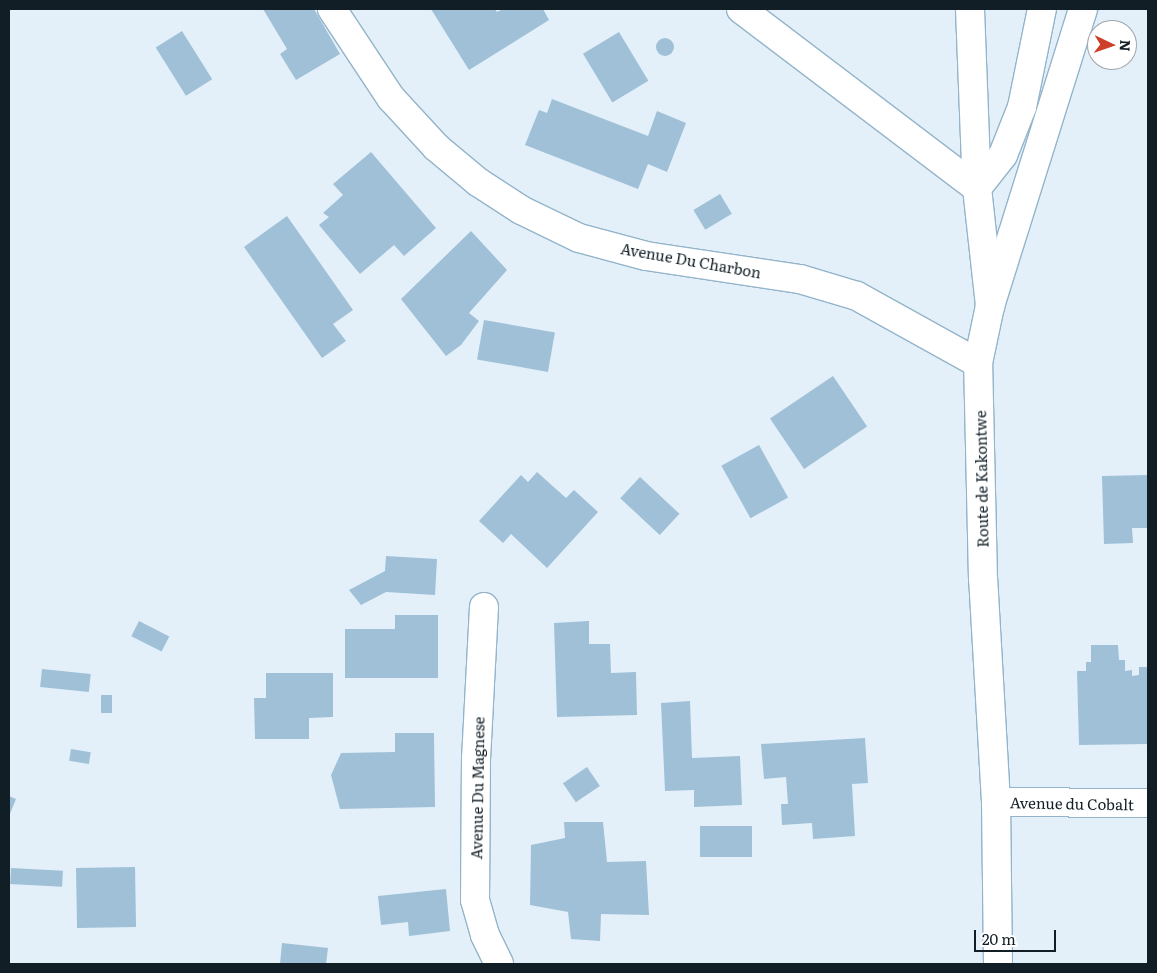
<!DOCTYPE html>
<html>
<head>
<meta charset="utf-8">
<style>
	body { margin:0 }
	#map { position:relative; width:1157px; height:973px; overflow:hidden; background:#e3f0fa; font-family:Literata,serif }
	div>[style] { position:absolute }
	.building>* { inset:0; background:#9fc0d7; transform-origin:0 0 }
	.round { border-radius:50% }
	.roads { filter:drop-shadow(1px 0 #93b4ca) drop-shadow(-1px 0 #93b4ca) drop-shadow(0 1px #93b4ca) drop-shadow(0 -1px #93b4ca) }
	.street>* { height:28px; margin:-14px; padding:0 14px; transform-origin:14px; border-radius:14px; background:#fff }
	.secondary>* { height:28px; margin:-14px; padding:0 14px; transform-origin:14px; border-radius:14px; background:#fff }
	span { translate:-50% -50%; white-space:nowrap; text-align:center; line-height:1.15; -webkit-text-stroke:4px #fff; paint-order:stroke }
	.street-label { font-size:15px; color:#111e26 }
	.frame { position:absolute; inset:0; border:10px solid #111e26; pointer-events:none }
	.north { position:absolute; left:1087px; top:20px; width:50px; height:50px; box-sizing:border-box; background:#fff; border:1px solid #a0a5a8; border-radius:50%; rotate:93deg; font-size:14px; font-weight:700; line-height:20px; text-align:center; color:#111e26 }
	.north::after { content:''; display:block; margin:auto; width:18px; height:22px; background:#cc4029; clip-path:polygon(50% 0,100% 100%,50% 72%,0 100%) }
	.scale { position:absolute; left:974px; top:930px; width:82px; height:22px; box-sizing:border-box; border:2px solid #111e26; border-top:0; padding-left:6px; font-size:15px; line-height:18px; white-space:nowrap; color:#111e26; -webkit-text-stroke:4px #fff; paint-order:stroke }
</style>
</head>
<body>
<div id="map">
	<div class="building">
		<div style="clip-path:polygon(263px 9px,314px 9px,340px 54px,296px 80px,280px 54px,287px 49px)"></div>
		<div style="clip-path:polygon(431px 9px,495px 9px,497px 12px,503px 9px,543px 9px,549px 20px,469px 70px)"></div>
		<div style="left:182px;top:31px;width:57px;height:31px;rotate:58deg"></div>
		<div style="left:619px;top:32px;width:57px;height:42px;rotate:59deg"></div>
		<div class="round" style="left:656px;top:38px;width:18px;height:18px"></div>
		<div style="clip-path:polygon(552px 99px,648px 136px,657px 111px,686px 123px,667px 172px,648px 164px,638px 189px,525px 145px,539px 110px,547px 113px)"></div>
		<div style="clip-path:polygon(371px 152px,436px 228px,404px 256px,394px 245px,360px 274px,319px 225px,329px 217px,323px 213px,343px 195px,333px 184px)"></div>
		<div style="left:720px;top:194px;width:23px;height:31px;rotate:59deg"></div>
		<div style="clip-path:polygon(287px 216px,353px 310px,333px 324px,346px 341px,322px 358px,244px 247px)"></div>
		<div style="clip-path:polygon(471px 231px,507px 270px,469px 313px,479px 321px,461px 345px,446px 356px,401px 299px)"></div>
		<div style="left:484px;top:320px;width:72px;height:40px;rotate:10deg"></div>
		<div style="left:833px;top:376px;width:61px;height:76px;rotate:56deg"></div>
		<div style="left:759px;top:445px;width:60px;height:43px;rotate:61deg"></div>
		<div style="clip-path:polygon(537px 472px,566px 498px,574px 490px,598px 512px,547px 568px,511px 534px,503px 543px,479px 521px,521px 475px,528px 482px)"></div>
		<div style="clip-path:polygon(1148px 475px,1148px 528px,1132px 528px,1133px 543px,1104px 544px,1102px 476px)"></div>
		<div style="left:640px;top:477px;width:54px;height:29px;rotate:43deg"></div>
		<div style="clip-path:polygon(386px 556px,437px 559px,435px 595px,386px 592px,361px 605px,349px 590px,385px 571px)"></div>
		<div style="clip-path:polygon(395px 615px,438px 615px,438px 678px,345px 678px,345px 629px,395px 629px)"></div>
		<div style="left:139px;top:621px;width:34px;height:17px;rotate:27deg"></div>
		<div style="clip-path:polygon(589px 621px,589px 644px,610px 644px,611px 673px,636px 672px,637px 715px,557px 717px,554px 623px)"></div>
		<div style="clip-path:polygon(1091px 645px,1118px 645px,1119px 660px,1125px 660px,1125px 671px,1132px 670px,1132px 676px,1139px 675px,1139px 667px,1148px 667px,1148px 744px,1079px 745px,1077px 671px,1086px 671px,1086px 662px,1091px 662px)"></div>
		<div style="left:42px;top:669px;width:49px;height:18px;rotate:6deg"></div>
		<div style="clip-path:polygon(266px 673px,333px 673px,333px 717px,309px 718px,309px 739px,255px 739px,254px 698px,266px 698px)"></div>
		<div style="left:101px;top:695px;width:11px;height:18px"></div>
		<div style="clip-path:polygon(690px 701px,692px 758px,740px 756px,742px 805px,694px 807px,694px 790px,665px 791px,661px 703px)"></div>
		<div style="clip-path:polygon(395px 733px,434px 733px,435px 807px,340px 809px,331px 775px,341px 753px,395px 752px)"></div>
		<div style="clip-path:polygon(865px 738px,868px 783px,852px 784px,855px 836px,813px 839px,812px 823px,782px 825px,781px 804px,788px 804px,786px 777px,764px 779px,761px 744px)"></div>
		<div style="left:71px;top:749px;width:20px;height:12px;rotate:9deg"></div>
		<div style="left:587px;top:767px;width:23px;height:29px;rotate:56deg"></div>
		<div style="clip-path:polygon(9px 796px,16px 799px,9px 816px)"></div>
		<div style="clip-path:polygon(564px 822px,603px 822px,607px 862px,646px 861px,649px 915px,601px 914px,600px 941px,571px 939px,568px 912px,530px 905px,531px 845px,565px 838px)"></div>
		<div style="left:752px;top:826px;width:31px;height:52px;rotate:90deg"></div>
		<div style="left:135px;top:867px;width:60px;height:59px;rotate:89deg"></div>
		<div style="left:11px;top:868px;width:52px;height:16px;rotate:3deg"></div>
		<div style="clip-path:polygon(446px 889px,450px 931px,409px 936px,408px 922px,381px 925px,378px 896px)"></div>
		<div style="clip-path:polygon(282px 943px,328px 948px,326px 964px,280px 964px)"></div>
	</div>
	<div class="roads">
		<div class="street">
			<div style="left:332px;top:9px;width:107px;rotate:56.5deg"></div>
			<div style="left:391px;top:98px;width:67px;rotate:47.4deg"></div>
			<div style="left:436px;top:147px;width:55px;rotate:39.8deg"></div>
			<div style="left:478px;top:182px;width:51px;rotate:33.1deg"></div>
			<div style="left:521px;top:210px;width:64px;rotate:25.8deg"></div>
			<div style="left:579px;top:238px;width:69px;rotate:15deg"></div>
			<div style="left:646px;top:256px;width:156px;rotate:8.5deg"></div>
			<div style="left:800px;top:279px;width:59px;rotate:16.6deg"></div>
			<div style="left:857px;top:296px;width:138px;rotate:29deg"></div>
			<div style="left:741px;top:9px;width:296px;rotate:37.2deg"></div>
			<div style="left:977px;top:188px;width:42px;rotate:-51.8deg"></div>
			<div style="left:1003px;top:155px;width:52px;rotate:-68.4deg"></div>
			<div style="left:1022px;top:107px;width:100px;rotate:-78.5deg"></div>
			<div style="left:970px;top:9px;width:179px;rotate:87.8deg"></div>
			<div style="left:977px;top:188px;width:119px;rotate:83.7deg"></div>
			<div style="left:484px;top:607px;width:151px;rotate:93deg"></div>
			<div style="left:476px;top:758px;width:142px;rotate:90.4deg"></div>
			<div style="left:475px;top:900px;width:36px;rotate:74deg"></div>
			<div style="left:485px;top:935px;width:32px;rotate:64deg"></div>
			<div style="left:996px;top:802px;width:152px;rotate:0.4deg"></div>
		</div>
		<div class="secondary">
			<div style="left:998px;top:964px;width:162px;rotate:-90.7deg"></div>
			<div style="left:996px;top:802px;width:223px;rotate:-93.3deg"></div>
			<div style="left:983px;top:579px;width:216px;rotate:-91.3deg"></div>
			<div style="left:978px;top:363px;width:58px;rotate:-78.1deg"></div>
			<div style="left:990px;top:306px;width:311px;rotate:-72.6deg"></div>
		</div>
	</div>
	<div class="street-label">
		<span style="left:691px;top:260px;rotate:10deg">Avenue Du Charbon</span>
		<span style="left:981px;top:479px;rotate:-91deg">Route de Kakontwe</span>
		<span style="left:477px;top:788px;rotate:-89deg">Avenue Du Magnese</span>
		<span style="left:1072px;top:803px;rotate:1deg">Avenue du Cobalt</span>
	</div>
	<div class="frame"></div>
	<div class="north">N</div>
	<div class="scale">20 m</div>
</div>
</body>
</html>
